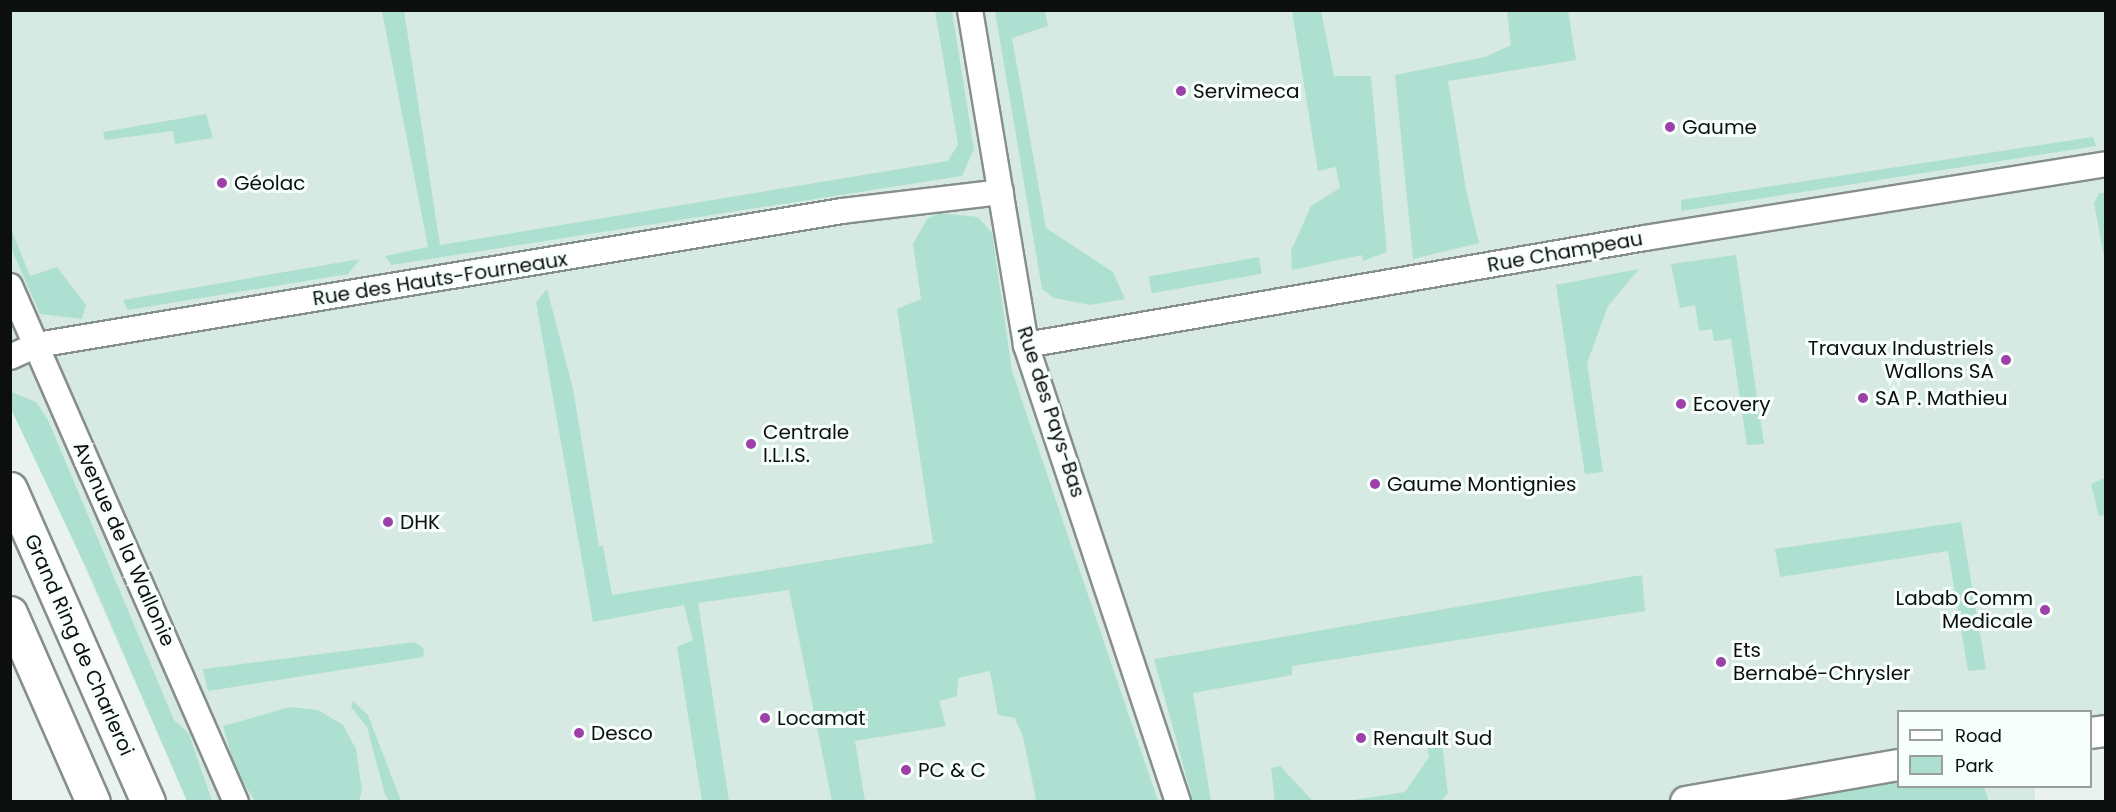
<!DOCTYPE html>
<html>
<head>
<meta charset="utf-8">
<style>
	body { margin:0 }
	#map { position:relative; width:2116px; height:812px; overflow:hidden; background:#e9f2ef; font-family:Poppins,sans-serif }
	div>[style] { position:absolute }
	.built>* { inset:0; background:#d7e9e3; transform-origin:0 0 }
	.green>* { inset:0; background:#ade0d0; transform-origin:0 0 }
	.roads { filter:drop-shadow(2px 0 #878f8c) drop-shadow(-2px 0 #878f8c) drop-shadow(0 2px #878f8c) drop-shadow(0 -2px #878f8c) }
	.minor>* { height:24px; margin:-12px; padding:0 12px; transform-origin:12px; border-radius:12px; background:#fff }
	.major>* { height:30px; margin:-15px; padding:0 15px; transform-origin:15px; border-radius:15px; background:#fff }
	.highway>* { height:33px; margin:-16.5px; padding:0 16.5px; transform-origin:16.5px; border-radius:16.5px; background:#fff }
	.dots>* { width:16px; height:16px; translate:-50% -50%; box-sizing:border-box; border:3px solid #f7fffc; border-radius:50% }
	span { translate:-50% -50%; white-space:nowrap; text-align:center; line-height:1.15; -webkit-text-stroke:6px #f7fffc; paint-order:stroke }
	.poi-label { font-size:20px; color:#0c0f0e }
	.left { translate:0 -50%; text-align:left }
	.right { translate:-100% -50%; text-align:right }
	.street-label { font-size:20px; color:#0c0f0e }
	.frame { position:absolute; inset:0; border:12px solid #0c0f0e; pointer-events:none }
	.legend { position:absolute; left:1897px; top:710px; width:195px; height:78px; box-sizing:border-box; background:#f7fffc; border:2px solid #999f9d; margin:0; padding:8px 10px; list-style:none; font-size:18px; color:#0c0f0e }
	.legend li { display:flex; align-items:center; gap:12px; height:30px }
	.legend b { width:30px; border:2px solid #999f9d }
</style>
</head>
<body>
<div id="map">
	<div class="built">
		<div style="clip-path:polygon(10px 11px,2105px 11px,2105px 726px,2091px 729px,2090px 712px,1898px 712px,1898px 762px,1665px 802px,187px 801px,11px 399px)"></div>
		<div style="left:1984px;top:787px;width:51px;height:15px"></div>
	</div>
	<div class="green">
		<div style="clip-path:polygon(382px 11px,404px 11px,440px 245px,948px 161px,958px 144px,935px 11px,952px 11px,974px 149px,962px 176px,391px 265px,385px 256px,428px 247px)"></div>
		<div style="clip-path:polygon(995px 11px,1045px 11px,1048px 26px,1012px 38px,1046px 228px,1113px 272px,1125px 299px,1090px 305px,1054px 298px,1042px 289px)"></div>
		<div style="clip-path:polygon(1292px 11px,1321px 11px,1334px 76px,1371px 76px,1387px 252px,1363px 261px,1362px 255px,1292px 270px,1291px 251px,1311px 206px,1340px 188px,1336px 167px,1318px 171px)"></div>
		<div style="clip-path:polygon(1507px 11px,1568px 11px,1576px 60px,1448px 81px,1466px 190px,1479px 243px,1413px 259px,1395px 75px,1485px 57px,1511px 45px)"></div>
		<div style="clip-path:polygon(206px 114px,213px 138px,175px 144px,173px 131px,105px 140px,103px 132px)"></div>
		<div style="clip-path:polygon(2093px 137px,2096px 146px,1681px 211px,1681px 200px)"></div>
		<div style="clip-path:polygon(2099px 193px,2105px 193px,2105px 262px,2094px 203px)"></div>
		<div style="clip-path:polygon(939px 213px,978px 217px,992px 233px,1012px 371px,1158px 801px,1029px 801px,1036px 799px,1023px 737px,1015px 718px,998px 715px,990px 671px,958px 678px,957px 696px,939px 701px,946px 726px,855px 741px,865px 801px,832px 801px,789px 590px,698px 603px,729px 801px,702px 801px,677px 647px,693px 640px,684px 605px,593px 622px,536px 302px,547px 289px,573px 389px,599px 546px,603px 546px,612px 595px,933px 543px,897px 309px,921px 299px,913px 244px,927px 219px)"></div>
		<div style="clip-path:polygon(10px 226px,30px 276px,57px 267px,86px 305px,82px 319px,40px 314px,11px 248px)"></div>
		<div style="clip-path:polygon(1736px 255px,1764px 444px,1747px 445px,1731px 339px,1714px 341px,1712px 329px,1699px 331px,1695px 305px,1680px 308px,1671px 264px)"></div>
		<div style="left:1259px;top:257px;width:17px;height:112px;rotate:80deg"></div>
		<div style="clip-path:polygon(360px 259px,348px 274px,128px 310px,123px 300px)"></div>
		<div style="clip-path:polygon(1639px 269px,1608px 306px,1587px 363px,1603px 472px,1585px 474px,1556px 285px)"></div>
		<div style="clip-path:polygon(11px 392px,36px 402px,48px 420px,174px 720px,189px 734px,212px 801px,187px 801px,91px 578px,11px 409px)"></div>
		<div style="clip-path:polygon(2105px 478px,2105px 515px,2099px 516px,2091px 484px)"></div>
		<div style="clip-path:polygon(1961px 522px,1986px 669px,1968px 671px,1948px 551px,1780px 577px,1775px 549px)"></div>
		<div style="clip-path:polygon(1642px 575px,1645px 611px,1292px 666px,1292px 675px,1193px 693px,1211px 801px,1193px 801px,1154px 659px)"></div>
		<div style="clip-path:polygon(415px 642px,424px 649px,423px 657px,208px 691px,203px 669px)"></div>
		<div style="clip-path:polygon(353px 701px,368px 715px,401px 801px,389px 801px,385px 794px,367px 727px,351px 707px)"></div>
		<div style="clip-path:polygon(290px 707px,318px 710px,343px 725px,356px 749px,362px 790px,359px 801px,255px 801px,236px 771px,223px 726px)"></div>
		<div style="clip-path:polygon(1441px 736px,1448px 793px,1441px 801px,1347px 801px,1405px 792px,1429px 757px,1426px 739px)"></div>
		<div style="clip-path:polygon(1280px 766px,1313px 801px,1275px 801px,1271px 768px)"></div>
		<div style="clip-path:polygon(1898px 779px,1898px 786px,1984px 787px,1989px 801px,1770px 802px)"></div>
	</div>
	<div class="roads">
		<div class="minor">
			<div style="left:970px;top:10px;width:340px;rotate:80.5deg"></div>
			<div style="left:1026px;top:345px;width:482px;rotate:71.6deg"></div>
			<div style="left:10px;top:286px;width:563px;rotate:66.35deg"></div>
			<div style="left:1026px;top:345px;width:628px;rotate:-9.81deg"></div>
			<div style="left:1645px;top:238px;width:467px;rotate:-9.1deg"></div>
			<div style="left:10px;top:357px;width:30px;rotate:-24deg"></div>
			<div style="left:37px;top:345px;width:816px;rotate:-9.45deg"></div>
			<div style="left:842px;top:211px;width:160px;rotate:-6.8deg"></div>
		</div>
		<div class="major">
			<div style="left:2090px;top:733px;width:16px;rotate:-7deg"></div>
			<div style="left:1686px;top:802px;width:215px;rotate:-9.9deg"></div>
		</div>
		<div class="highway">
			<div style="left:10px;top:489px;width:342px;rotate:66.2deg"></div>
			<div style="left:10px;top:613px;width:206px;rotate:66.3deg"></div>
		</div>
	</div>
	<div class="dots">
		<div style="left:1181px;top:91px;background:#9e40a9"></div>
		<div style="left:1670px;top:127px;background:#9e40a9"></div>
		<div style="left:222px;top:183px;background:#9e40a9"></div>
		<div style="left:2006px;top:360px;background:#9e40a9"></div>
		<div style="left:1863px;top:398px;background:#9e40a9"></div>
		<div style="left:1681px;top:404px;background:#9e40a9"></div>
		<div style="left:751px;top:444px;background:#9e40a9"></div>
		<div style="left:1375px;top:484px;background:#9e40a9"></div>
		<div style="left:388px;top:522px;background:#9e40a9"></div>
		<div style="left:2045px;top:610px;background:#9e40a9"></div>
		<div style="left:1721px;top:662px;background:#9e40a9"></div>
		<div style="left:765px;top:718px;background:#9e40a9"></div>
		<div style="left:579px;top:733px;background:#9e40a9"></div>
		<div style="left:1361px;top:738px;background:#9e40a9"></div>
		<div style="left:906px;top:770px;background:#9e40a9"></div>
	</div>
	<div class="poi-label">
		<span class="left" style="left:1193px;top:91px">Servimeca</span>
		<span class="left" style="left:1682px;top:127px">Gaume</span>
		<span class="left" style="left:234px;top:183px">Géolac</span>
		<span class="right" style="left:1994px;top:360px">Travaux Industriels<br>Wallons SA</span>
		<span class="left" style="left:1875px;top:398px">SA P. Mathieu</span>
		<span class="left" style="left:1693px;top:404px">Ecovery</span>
		<span class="left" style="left:763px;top:444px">Centrale<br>I.L.I.S.</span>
		<span class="left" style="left:1387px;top:484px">Gaume Montignies</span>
		<span class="left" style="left:400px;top:522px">DHK</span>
		<span class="right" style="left:2033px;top:610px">Labab Comm<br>Medicale</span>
		<span class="left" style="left:1733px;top:662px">Ets<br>Bernabé-Chrysler</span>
		<span class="left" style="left:777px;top:718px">Locamat</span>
		<span class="left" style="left:591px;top:733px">Desco</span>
		<span class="left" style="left:1373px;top:738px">Renault Sud</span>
		<span class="left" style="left:918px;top:770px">PC &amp; C</span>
	</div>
	<div class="street-label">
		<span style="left:1565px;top:252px;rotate:-10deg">Rue Champeau</span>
		<span style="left:440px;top:279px;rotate:-9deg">Rue des Hauts-Fourneaux</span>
		<span style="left:1051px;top:412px;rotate:72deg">Rue des Pays-Bas</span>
		<span style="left:124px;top:544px;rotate:66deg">Avenue de la Wallonie</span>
		<span style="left:79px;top:645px;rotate:66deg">Grand Ring de Charleroi</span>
	</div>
	<div class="frame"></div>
	<ul class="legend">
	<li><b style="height:8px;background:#fff"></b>Road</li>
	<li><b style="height:16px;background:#ade0d0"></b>Park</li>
	</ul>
</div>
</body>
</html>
